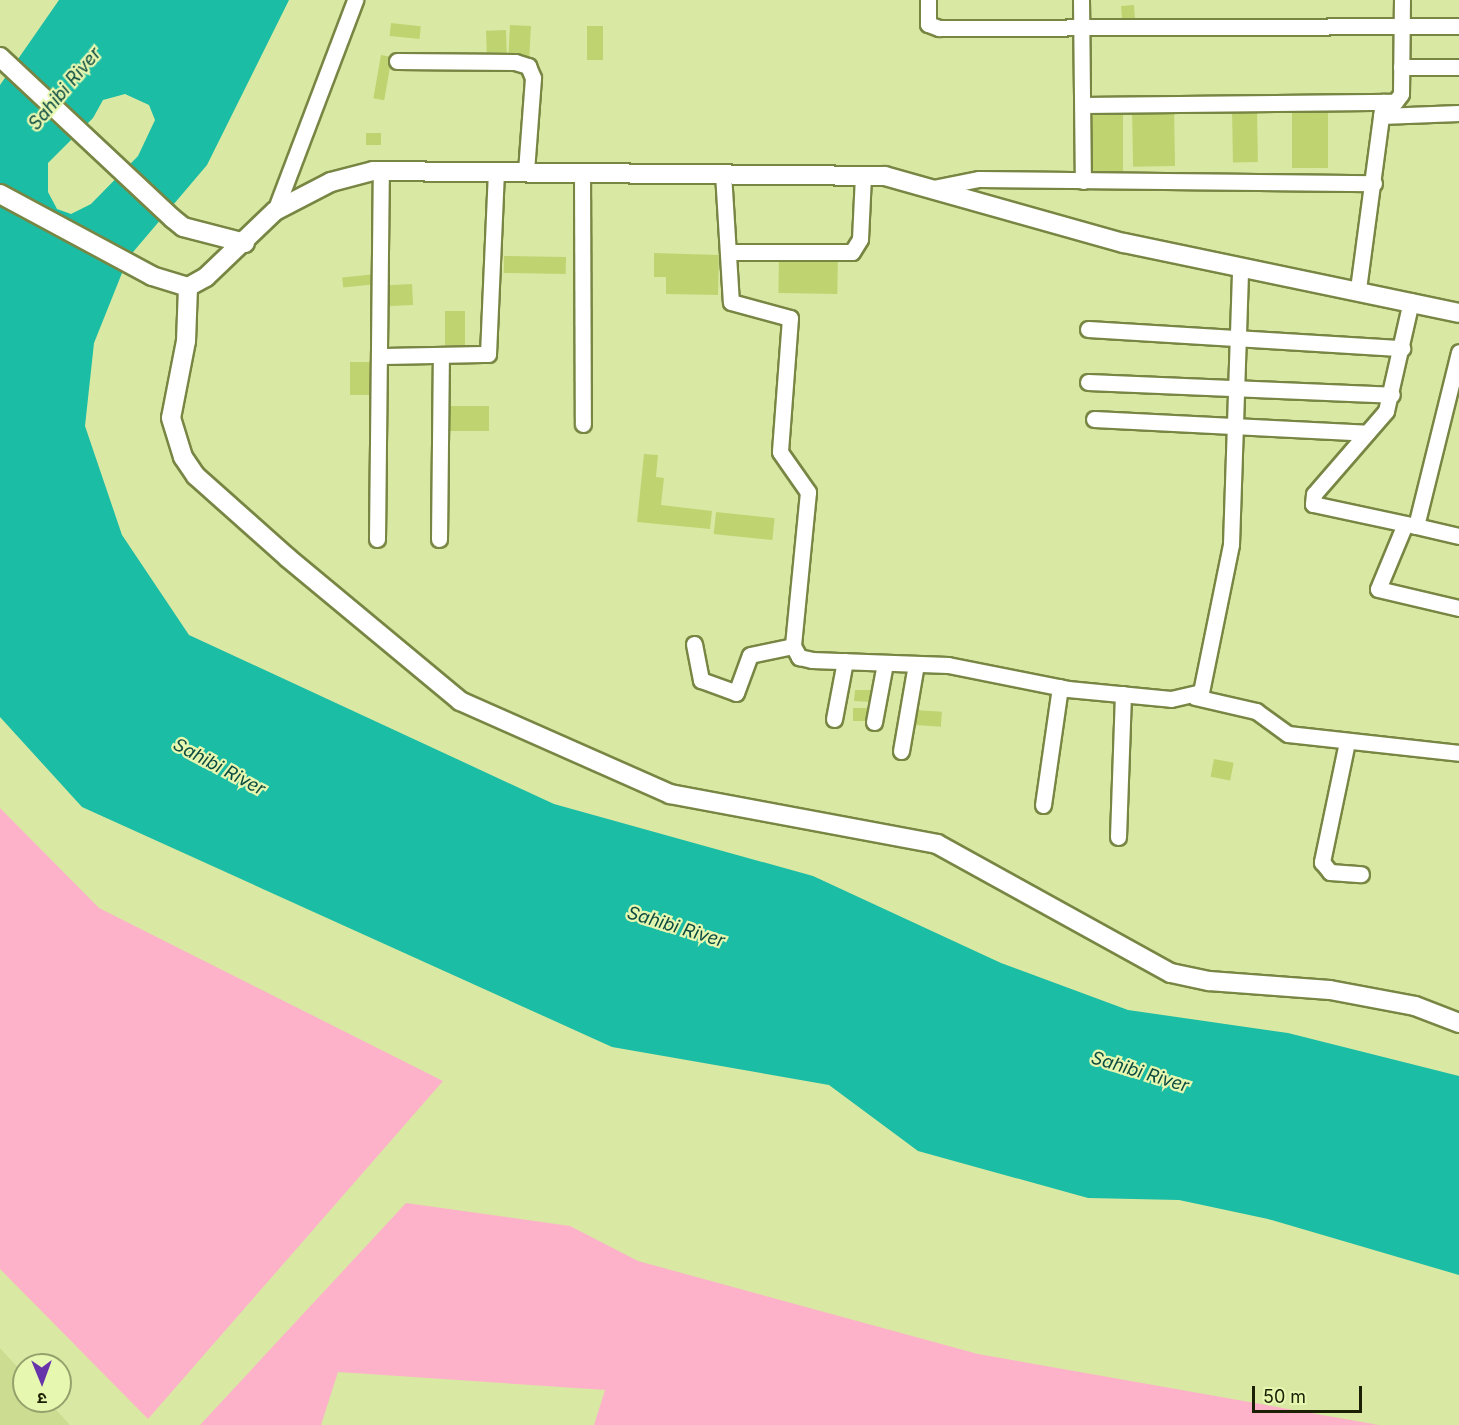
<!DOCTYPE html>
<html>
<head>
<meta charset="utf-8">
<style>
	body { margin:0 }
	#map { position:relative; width:1459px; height:1425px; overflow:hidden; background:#d9e9a3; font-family:Inter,"Noto Sans Devanagari",sans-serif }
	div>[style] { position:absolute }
	.built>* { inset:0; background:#ccdd91 }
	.green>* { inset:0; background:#fdb2c9 }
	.water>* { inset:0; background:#1bbda5 }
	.building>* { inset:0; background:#bfd471; transform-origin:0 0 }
	.roads { filter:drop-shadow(2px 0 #788644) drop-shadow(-2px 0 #788644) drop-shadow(0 2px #788644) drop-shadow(0 -2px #788644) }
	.minor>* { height:15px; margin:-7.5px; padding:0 7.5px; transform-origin:7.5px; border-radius:7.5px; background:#fff }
	.tertiary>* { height:18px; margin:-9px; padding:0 9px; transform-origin:9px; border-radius:9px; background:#fff }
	span { translate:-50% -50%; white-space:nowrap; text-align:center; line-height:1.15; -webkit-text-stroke:4.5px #e6f7b0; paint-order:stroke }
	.water-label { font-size:18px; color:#0c4b41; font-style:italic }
	.north { position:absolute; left:12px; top:1353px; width:60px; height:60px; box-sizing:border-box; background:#e6f7b0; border:2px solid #95a16c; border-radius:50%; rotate:179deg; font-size:16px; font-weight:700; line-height:24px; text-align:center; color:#1b2005 }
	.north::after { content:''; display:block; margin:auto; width:21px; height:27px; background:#6733aa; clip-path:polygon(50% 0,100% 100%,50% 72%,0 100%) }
	.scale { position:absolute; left:1252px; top:1386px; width:110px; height:27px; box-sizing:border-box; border:3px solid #1b2005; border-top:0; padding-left:8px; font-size:18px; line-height:21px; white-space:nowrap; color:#1b2005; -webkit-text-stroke:4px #e6f7b0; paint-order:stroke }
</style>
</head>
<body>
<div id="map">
	<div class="built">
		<div style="clip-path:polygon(0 1348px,24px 1374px,24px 1401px,48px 1401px,70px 1425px,0 1425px)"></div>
	</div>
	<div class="green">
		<div style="clip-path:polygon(0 808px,99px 908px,443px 1081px,148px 1419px,0 1269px)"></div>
		<div style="clip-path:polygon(406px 1203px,570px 1226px,638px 1261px,978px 1354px,1379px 1425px,594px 1425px,605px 1390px,338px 1372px,321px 1425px,200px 1425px)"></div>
	</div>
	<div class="water">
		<div style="clip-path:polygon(evenodd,59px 0,289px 0,207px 165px,128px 258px,94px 343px,85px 426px,122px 535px,189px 635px,554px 804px,813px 876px,1001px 963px,1128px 1010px,1288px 1033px,1459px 1076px,1459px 1275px,1268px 1219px,1179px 1200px,1088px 1198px,918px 1151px,829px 1085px,612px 1047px,82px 807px,0 717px,0 85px,59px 0,125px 94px,149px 105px,155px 120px,138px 156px,91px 204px,71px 214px,57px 209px,48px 192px,48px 163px,93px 118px,103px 100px,125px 94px)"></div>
	</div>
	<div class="building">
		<div style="left:1134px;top:5px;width:14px;height:13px;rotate:86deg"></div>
		<div style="left:391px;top:23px;width:30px;height:13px;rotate:6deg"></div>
		<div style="left:510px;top:25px;width:21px;height:31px;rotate:3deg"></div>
		<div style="left:587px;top:26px;width:16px;height:34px"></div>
		<div style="left:506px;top:30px;width:25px;height:20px;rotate:88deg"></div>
		<div style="left:381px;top:55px;width:11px;height:44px;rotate:10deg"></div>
		<div style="left:1292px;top:104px;width:36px;height:64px"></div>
		<div style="left:1174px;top:106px;width:60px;height:42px;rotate:89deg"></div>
		<div style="left:1257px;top:108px;width:54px;height:25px;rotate:89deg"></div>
		<div style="left:1092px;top:113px;width:31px;height:58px"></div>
		<div style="left:366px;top:133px;width:15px;height:12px"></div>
		<div style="clip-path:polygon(654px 253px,719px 255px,718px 295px,666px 294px,666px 277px,654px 277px)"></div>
		<div style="left:779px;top:255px;width:59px;height:38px;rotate:1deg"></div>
		<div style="left:504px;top:256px;width:62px;height:17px;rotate:1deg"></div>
		<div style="left:376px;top:274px;width:10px;height:34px;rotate:84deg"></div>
		<div style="left:412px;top:284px;width:21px;height:26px;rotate:87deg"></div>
		<div style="left:445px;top:311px;width:20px;height:34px"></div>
		<div style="left:350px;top:362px;width:24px;height:33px"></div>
		<div style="left:489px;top:406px;width:25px;height:40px;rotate:90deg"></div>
		<div style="clip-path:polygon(644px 454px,658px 455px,656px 477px,664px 478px,661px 505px,712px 511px,710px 529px,637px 522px)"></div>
		<div style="left:716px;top:512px;width:59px;height:22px;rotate:6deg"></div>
		<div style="clip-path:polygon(855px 690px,870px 690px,870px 702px,854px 701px)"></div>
		<div style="left:853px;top:708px;width:17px;height:13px"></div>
		<div style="left:916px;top:710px;width:26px;height:15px;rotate:4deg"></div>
		<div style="left:1214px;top:759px;width:20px;height:18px;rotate:11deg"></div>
	</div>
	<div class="roads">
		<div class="minor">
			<div style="left:928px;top:0;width:24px;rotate:90deg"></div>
			<div style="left:928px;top:24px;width:12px;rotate:20deg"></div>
			<div style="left:939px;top:28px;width:520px;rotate:-0.22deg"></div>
			<div style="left:1081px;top:0;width:181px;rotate:89.4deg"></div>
			<div style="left:397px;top:61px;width:118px;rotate:0.5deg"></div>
			<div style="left:515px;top:62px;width:14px;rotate:17deg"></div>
			<div style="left:528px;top:66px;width:13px;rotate:67deg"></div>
			<div style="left:533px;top:78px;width:93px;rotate:94.3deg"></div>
			<div style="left:1401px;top:67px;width:58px"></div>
			<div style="left:1083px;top:105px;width:312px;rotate:-0.6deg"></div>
			<div style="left:1395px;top:102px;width:10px;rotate:-53deg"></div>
			<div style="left:1401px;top:94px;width:94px;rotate:-89.4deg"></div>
			<div style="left:1381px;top:116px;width:78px;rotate:-2.2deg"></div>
			<div style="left:582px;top:171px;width:253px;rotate:89.8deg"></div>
			<div style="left:723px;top:173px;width:129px;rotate:86.5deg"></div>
			<div style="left:731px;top:302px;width:61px;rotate:15.2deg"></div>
			<div style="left:790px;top:318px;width:134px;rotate:94.3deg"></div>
			<div style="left:780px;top:452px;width:49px;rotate:55deg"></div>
			<div style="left:808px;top:492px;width:155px;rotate:95.6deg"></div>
			<div style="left:793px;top:646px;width:13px;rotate:61deg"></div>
			<div style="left:799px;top:657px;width:13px;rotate:13deg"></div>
			<div style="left:812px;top:660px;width:136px;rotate:2.1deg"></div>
			<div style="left:948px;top:665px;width:122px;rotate:11.3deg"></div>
			<div style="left:1068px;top:689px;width:103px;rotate:5.5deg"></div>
			<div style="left:1171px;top:699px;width:31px;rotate:-13deg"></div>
			<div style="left:1201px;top:692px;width:151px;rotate:-78.5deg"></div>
			<div style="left:1231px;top:544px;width:277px;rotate:-88.1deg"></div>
			<div style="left:933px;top:188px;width:47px;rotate:-11.1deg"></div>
			<div style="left:979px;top:179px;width:395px;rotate:0.6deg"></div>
			<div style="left:275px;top:211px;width:226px;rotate:-69.2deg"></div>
			<div style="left:728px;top:252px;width:124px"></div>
			<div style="left:852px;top:252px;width:15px;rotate:-58deg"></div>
			<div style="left:860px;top:239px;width:63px;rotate:-87.3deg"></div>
			<div style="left:1358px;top:289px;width:189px;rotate:-82.4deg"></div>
			<div style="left:1411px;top:301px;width:113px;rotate:102.8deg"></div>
			<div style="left:1386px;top:411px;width:110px;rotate:130.9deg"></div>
			<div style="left:1314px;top:494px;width:10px;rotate:96deg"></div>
			<div style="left:1313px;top:504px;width:105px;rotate:12.1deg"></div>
			<div style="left:1416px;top:526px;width:179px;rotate:-76.1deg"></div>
			<div style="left:1088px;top:329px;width:315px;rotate:3.5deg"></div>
			<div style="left:379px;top:356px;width:109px;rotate:-1.1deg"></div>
			<div style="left:488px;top:354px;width:183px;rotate:-87.5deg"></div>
			<div style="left:1088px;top:382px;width:304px;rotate:2.4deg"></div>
			<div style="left:1094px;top:419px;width:273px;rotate:2.9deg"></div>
			<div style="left:1405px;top:524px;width:70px;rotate:112.6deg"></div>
			<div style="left:1378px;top:589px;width:83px;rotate:13.2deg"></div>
			<div style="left:1416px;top:526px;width:44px;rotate:13.1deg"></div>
			<div style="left:377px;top:539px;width:368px;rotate:-89.4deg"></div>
			<div style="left:439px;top:539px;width:183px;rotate:-89.4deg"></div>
			<div style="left:694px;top:644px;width:37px;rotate:79deg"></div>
			<div style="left:701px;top:680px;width:37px;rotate:20deg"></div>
			<div style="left:736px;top:693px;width:40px;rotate:-69.8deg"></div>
			<div style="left:750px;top:655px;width:44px;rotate:-11.8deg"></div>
			<div style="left:1195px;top:697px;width:63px;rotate:12.9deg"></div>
			<div style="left:1256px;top:711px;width:39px;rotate:36deg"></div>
			<div style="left:1288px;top:734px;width:172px;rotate:6.3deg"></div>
			<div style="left:834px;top:719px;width:59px;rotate:-79.3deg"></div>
			<div style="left:874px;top:722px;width:60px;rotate:-79.4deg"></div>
			<div style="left:1347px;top:742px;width:123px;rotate:101.8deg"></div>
			<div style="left:1322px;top:862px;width:13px;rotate:51deg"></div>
			<div style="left:1330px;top:872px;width:31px;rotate:4deg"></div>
			<div style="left:901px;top:751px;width:88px;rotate:-80.2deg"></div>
			<div style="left:1043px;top:805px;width:119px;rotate:-81.8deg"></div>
			<div style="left:1118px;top:837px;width:143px;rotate:-88deg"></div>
		</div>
		<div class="tertiary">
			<div style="left:0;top:57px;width:236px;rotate:43.1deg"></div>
			<div style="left:172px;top:218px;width:14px;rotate:39deg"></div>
			<div style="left:183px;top:227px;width:64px;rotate:14.5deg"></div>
			<div style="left:0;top:194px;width:173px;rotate:28.3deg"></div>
			<div style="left:152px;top:276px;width:38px;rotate:17deg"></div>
			<div style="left:188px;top:287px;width:21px;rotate:-29deg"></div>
			<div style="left:206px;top:277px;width:95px;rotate:-43.7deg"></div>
			<div style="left:275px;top:211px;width:63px;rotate:-27.4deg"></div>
			<div style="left:331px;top:182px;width:43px;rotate:-14.7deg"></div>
			<div style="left:373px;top:171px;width:512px;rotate:0.56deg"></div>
			<div style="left:885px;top:176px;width:248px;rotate:15.7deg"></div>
			<div style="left:1124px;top:243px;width:342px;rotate:11.8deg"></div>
			<div style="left:188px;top:287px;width:54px;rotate:92.1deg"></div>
			<div style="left:186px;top:341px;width:78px;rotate:101deg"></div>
			<div style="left:171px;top:418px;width:41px;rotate:72.9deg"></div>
			<div style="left:183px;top:457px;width:23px;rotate:56deg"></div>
			<div style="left:196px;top:476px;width:123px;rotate:41.7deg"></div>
			<div style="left:288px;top:558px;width:224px;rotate:39.7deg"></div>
			<div style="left:460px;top:701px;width:230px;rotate:23.9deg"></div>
			<div style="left:670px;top:794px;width:272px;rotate:10.6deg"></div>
			<div style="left:937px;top:844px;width:267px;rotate:28.9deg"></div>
			<div style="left:1171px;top:973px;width:39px;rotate:12deg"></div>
			<div style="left:1209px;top:981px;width:121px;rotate:4.3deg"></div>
			<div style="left:1330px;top:990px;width:86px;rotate:10.7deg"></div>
			<div style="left:1415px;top:1006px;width:47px;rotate:21.1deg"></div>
		</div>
	</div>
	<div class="water-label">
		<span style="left:65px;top:89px;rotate:-50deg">Sahibi River</span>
		<span style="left:219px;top:767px;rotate:28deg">Sahibi River</span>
		<span style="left:676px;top:927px;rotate:17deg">Sahibi River</span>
		<span style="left:1140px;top:1072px;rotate:17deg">Sahibi River</span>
	</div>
	<div class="north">उ</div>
	<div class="scale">50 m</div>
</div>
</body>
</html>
